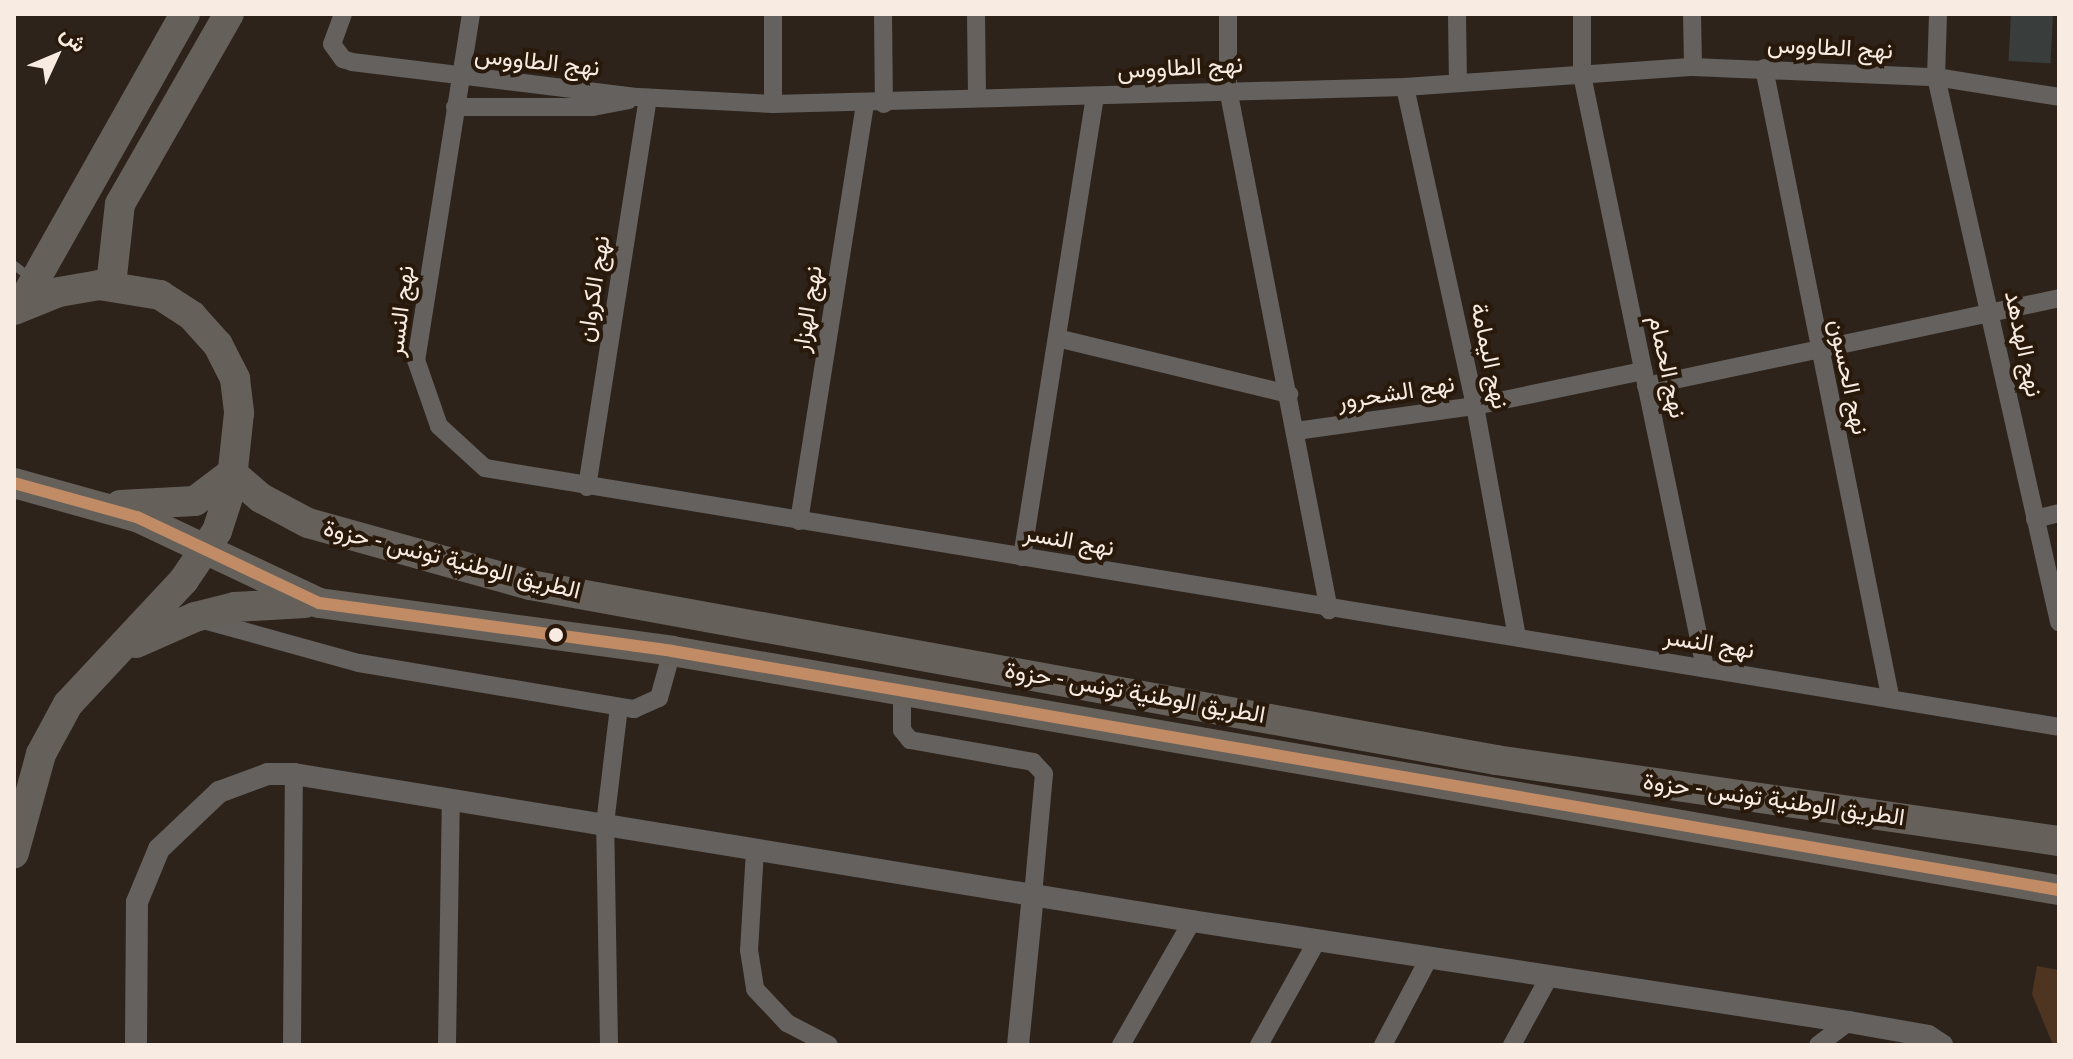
<!DOCTYPE html>
<html>
<head>
<meta charset="utf-8">
<style>
	body { margin:0 }
	#map { position:relative; width:2073px; height:1059px; overflow:hidden; background:#2d231b; font-family:Roboto,Vazirmatn,sans-serif }
	div>[style] { position:absolute }
	.green>* { inset:0; background:#4d3522 }
	.building>* { inset:0; background:#393e3c; transform-origin:0 0 }
	.service>* { height:9px; margin:-4.5px; padding:0 4.5px; transform-origin:4.5px; border-radius:4.5px; background:#65615e }
	.minor>* { height:18px; margin:-9px; padding:0 9px; transform-origin:9px; border-radius:9px; background:#65615e }
	.tertiary>* { height:22px; margin:-11px; padding:0 11px; transform-origin:11px; border-radius:11px; background:#65615e }
	.trunk>* { height:30px; margin:-15px; padding:0 15px; transform-origin:15px; border-radius:15px; background:#66605a }
	.bus-1>* { height:12px; margin:-6px; padding:0 6px; transform-origin:6px; border-radius:6px; background:#c18c65 }
	.dots>* { width:22px; height:22px; translate:-50% -50%; box-sizing:border-box; border:4px solid #29190b; border-radius:50% }
	span { translate:-50% -50%; white-space:nowrap; text-align:center; line-height:1.15; -webkit-text-stroke:8px #29190b; paint-order:stroke }
	.street-label { font-size:24px; color:#f7ebe2 }
	.frame { position:absolute; inset:0; border:16px solid #f7ebe2; pointer-events:none }
	.north { position:absolute; left:16px; top:16px; width:80px; height:80px; -webkit-text-stroke:6px #29190b; paint-order:stroke; rotate:46deg; font-size:22px; font-weight:700; line-height:32px; text-align:center; color:#f7ebe2 }
	.north::after { content:''; display:block; margin:auto; width:28px; height:36px; background:#f7ebe2; clip-path:polygon(50% 0,100% 100%,50% 72%,0 100%) }
</style>
</head>
<body>
<div id="map">
	<div class="green">
		<div style="clip-path:polygon(2037px 966px,2059px 970px,2059px 1045px,2053px 1045px,2032px 994px)"></div>
	</div>
	<div class="building">
		<div style="left:2011px;top:14px;width:42px;height:47px;rotate:3deg"></div>
	</div>
	<div class="service">
		<div style="left:14px;top:265px;width:20px;rotate:37deg"></div>
	</div>
	<div class="minor">
		<div style="left:343px;top:14px;width:32px;rotate:110deg"></div>
		<div style="left:332px;top:44px;width:19px;rotate:54deg"></div>
		<div style="left:343px;top:59px;width:9px;rotate:18deg"></div>
		<div style="left:352px;top:62px;width:288px;rotate:7deg"></div>
		<div style="left:638px;top:97px;width:135px;rotate:3deg"></div>
		<div style="left:773px;top:104px;width:632px;rotate:-1.54deg"></div>
		<div style="left:1405px;top:87px;width:289px;rotate:-4deg"></div>
		<div style="left:1693px;top:67px;width:243px;rotate:2.4deg"></div>
		<div style="left:1936px;top:77px;width:125px;rotate:9.2deg"></div>
		<div style="left:471px;top:14px;width:350px;rotate:99deg"></div>
		<div style="left:416px;top:360px;width:70px;rotate:70.8deg"></div>
		<div style="left:439px;top:426px;width:62px;rotate:42.4deg"></div>
		<div style="left:485px;top:468px;width:1595px;rotate:9.34deg"></div>
		<div style="left:773px;top:14px;width:90px;rotate:90deg"></div>
		<div style="left:883px;top:14px;width:90px;rotate:89.4deg"></div>
		<div style="left:976px;top:14px;width:84px;rotate:89.3deg"></div>
		<div style="left:1228px;top:14px;width:75px;rotate:90deg"></div>
		<div style="left:1228px;top:89px;width:531px;rotate:79.03deg"></div>
		<div style="left:1457px;top:14px;width:69px;rotate:89.2deg"></div>
		<div style="left:1582px;top:14px;width:61px;rotate:90deg"></div>
		<div style="left:1582px;top:75px;width:606px;rotate:78.28deg"></div>
		<div style="left:1692px;top:14px;width:53px;rotate:88.9deg"></div>
		<div style="left:1938px;top:14px;width:63px;rotate:91.8deg"></div>
		<div style="left:1936px;top:77px;width:559px;rotate:77.28deg"></div>
		<div style="left:1764px;top:68px;width:641px;rotate:78.65deg"></div>
		<div style="left:1405px;top:87px;width:327px;rotate:77.6deg"></div>
		<div style="left:1475px;top:406px;width:235px;rotate:79.7deg"></div>
		<div style="left:455px;top:107px;width:138px"></div>
		<div style="left:593px;top:107px;width:36px;rotate:-11deg"></div>
		<div style="left:1057px;top:338px;width:239px;rotate:13.6deg"></div>
		<div style="left:1646px;top:386px;width:422px;rotate:-12deg"></div>
		<div style="left:1296px;top:431px;width:181px;rotate:-8deg"></div>
		<div style="left:1475px;top:406px;width:172px;rotate:-11.8deg"></div>
		<div style="left:587px;top:487px;width:394px;rotate:-81.1deg"></div>
		<div style="left:2035px;top:519px;width:25px;rotate:-14deg"></div>
		<div style="left:799px;top:521px;width:421px;rotate:-81deg"></div>
		<div style="left:1022px;top:557px;width:467px;rotate:-81deg"></div>
		<div style="left:200px;top:619px;width:165px;rotate:15.5deg"></div>
		<div style="left:359px;top:663px;width:279px;rotate:9.5deg"></div>
		<div style="left:634px;top:709px;width:27px;rotate:-24deg"></div>
		<div style="left:659px;top:698px;width:49px;rotate:-74.5deg"></div>
		<div style="left:902px;top:689px;width:41px;rotate:90deg"></div>
		<div style="left:902px;top:730px;width:13px;rotate:51deg"></div>
		<div style="left:910px;top:740px;width:125px;rotate:10.1deg"></div>
		<div style="left:1033px;top:762px;width:16px;rotate:47deg"></div>
		<div style="left:1044px;top:774px;width:122px;rotate:95.2deg"></div>
		<div style="left:755px;top:850px;width:100px;rotate:93.4deg"></div>
		<div style="left:749px;top:950px;width:39px;rotate:81deg"></div>
		<div style="left:755px;top:989px;width:47px;rotate:46.7deg"></div>
		<div style="left:787px;top:1023px;width:47px;rotate:27.6deg"></div>
		<div style="left:292px;top:1045px;width:271px;rotate:-89.6deg"></div>
		<div style="left:447px;top:1045px;width:244px;rotate:-89.1deg"></div>
		<div style="left:609px;top:1045px;width:221px;rotate:-91deg"></div>
		<div style="left:605px;top:824px;width:118px;rotate:-83.2deg"></div>
		<div style="left:1121px;top:1045px;width:143px;rotate:-60.2deg"></div>
		<div style="left:1259px;top:1045px;width:119px;rotate:-60.9deg"></div>
		<div style="left:1383px;top:1045px;width:98px;rotate:-62.1deg"></div>
		<div style="left:1512px;top:1045px;width:77px;rotate:-61.4deg"></div>
		<div style="left:1818px;top:1045px;width:39px;rotate:-37deg"></div>
	</div>
	<div class="tertiary">
		<div style="left:136px;top:1045px;width:143px;rotate:-89.6deg"></div>
		<div style="left:137px;top:902px;width:57px;rotate:-67.5deg"></div>
		<div style="left:159px;top:849px;width:83px;rotate:-43.5deg"></div>
		<div style="left:219px;top:792px;width:52px;rotate:-20.2deg"></div>
		<div style="left:268px;top:774px;width:26px"></div>
		<div style="left:294px;top:774px;width:910px;rotate:9.3deg"></div>
		<div style="left:1192px;top:921px;width:665px;rotate:8.74deg"></div>
		<div style="left:1849px;top:1022px;width:80px;rotate:10deg"></div>
		<div style="left:1928px;top:1036px;width:17px;rotate:33deg"></div>
		<div style="left:1018px;top:1045px;width:150px;rotate:-84.3deg"></div>
	</div>
	<div class="trunk">
		<div style="left:111px;top:285px;width:81px;rotate:-83.7deg"></div>
		<div style="left:120px;top:204px;width:219px;rotate:-60.2deg"></div>
		<div style="left:21px;top:305px;width:334px;rotate:-60.6deg"></div>
		<div style="left:14px;top:310px;width:48px;rotate:-21.8deg"></div>
		<div style="left:59px;top:292px;width:41px;rotate:-9.9deg"></div>
		<div style="left:99px;top:285px;width:62px;rotate:9.3deg"></div>
		<div style="left:160px;top:295px;width:38px;rotate:33deg"></div>
		<div style="left:192px;top:316px;width:39px;rotate:48deg"></div>
		<div style="left:218px;top:345px;width:38px;rotate:63deg"></div>
		<div style="left:235px;top:379px;width:34px;rotate:83deg"></div>
		<div style="left:239px;top:413px;width:75px;rotate:96.1deg"></div>
		<div style="left:231px;top:488px;width:45px;rotate:108deg"></div>
		<div style="left:217px;top:531px;width:59px;rotate:124deg"></div>
		<div style="left:184px;top:580px;width:170px;rotate:133.1deg"></div>
		<div style="left:68px;top:704px;width:57px;rotate:118.4deg"></div>
		<div style="left:41px;top:754px;width:103px;rotate:105.3deg"></div>
		<div style="left:232px;top:473px;width:38px;rotate:41deg"></div>
		<div style="left:261px;top:498px;width:53px;rotate:28deg"></div>
		<div style="left:308px;top:523px;width:230px;rotate:15.6deg"></div>
		<div style="left:530px;top:585px;width:982px;rotate:10.27deg"></div>
		<div style="left:1496px;top:760px;width:569px;rotate:8.19deg"></div>
		<div style="left:14px;top:483px;width:128px;rotate:15.5deg"></div>
		<div style="left:137px;top:517px;width:201px;rotate:25.3deg"></div>
		<div style="left:319px;top:603px;width:356px;rotate:7.7deg"></div>
		<div style="left:672px;top:651px;width:1407px;rotate:9.78deg"></div>
		<div style="left:120px;top:505px;width:75px;rotate:-3.1deg"></div>
		<div style="left:195px;top:501px;width:46px;rotate:-37.1deg"></div>
		<div style="left:136px;top:643px;width:64px;rotate:-23.8deg"></div>
		<div style="left:195px;top:617px;width:41px;rotate:-14deg"></div>
		<div style="left:235px;top:607px;width:70px;rotate:-3.3deg"></div>
	</div>
	<div class="bus-1">
		<div style="left:14px;top:483px;width:128px;rotate:15.5deg"></div>
		<div style="left:137px;top:517px;width:201px;rotate:25.3deg"></div>
		<div style="left:319px;top:603px;width:356px;rotate:7.7deg"></div>
		<div style="left:672px;top:651px;width:1407px;rotate:9.78deg"></div>
	</div>
	<div class="dots">
		<div style="left:556px;top:635px;background:#f7ebe2"></div>
	</div>
	<div class="street-label">
		<span style="left:1830px;top:48px;rotate:3deg">نهج الطاووس</span>
		<span style="left:537px;top:62px;rotate:6deg">نهج الطاووس</span>
		<span style="left:1180px;top:68px;rotate:-3deg">نهج الطاووس</span>
		<span style="left:594px;top:289px;rotate:-81deg">نهج الكروان</span>
		<span style="left:808px;top:309px;rotate:-81deg">نهج الهزار</span>
		<span style="left:401px;top:311px;rotate:-83deg">نهج النسر</span>
		<span style="left:2023px;top:344px;rotate:78deg">نهج الهدهد</span>
		<span style="left:1489px;top:356px;rotate:78deg">نهج اليمامة</span>
		<span style="left:1667px;top:367px;rotate:78deg">نهج الحمام</span>
		<span style="left:1848px;top:377px;rotate:78deg">نهج الحسون</span>
		<span style="left:1396px;top:393px;rotate:-9deg">نهج الشحرور</span>
		<span style="left:1069px;top:541px;rotate:10deg">نهج النسر</span>
		<span style="left:452px;top:560px;rotate:14deg">الطريق الوطنية تونس - حزوة</span>
		<span style="left:1709px;top:644px;rotate:9deg">نهج النسر</span>
		<span style="left:1135px;top:693px;rotate:10deg">الطريق الوطنية تونس - حزوة</span>
		<span style="left:1774px;top:800px;rotate:8deg">الطريق الوطنية تونس - حزوة</span>
	</div>
	<div class="frame"></div>
	<div class="north">ش</div>
</div>
</body>
</html>
